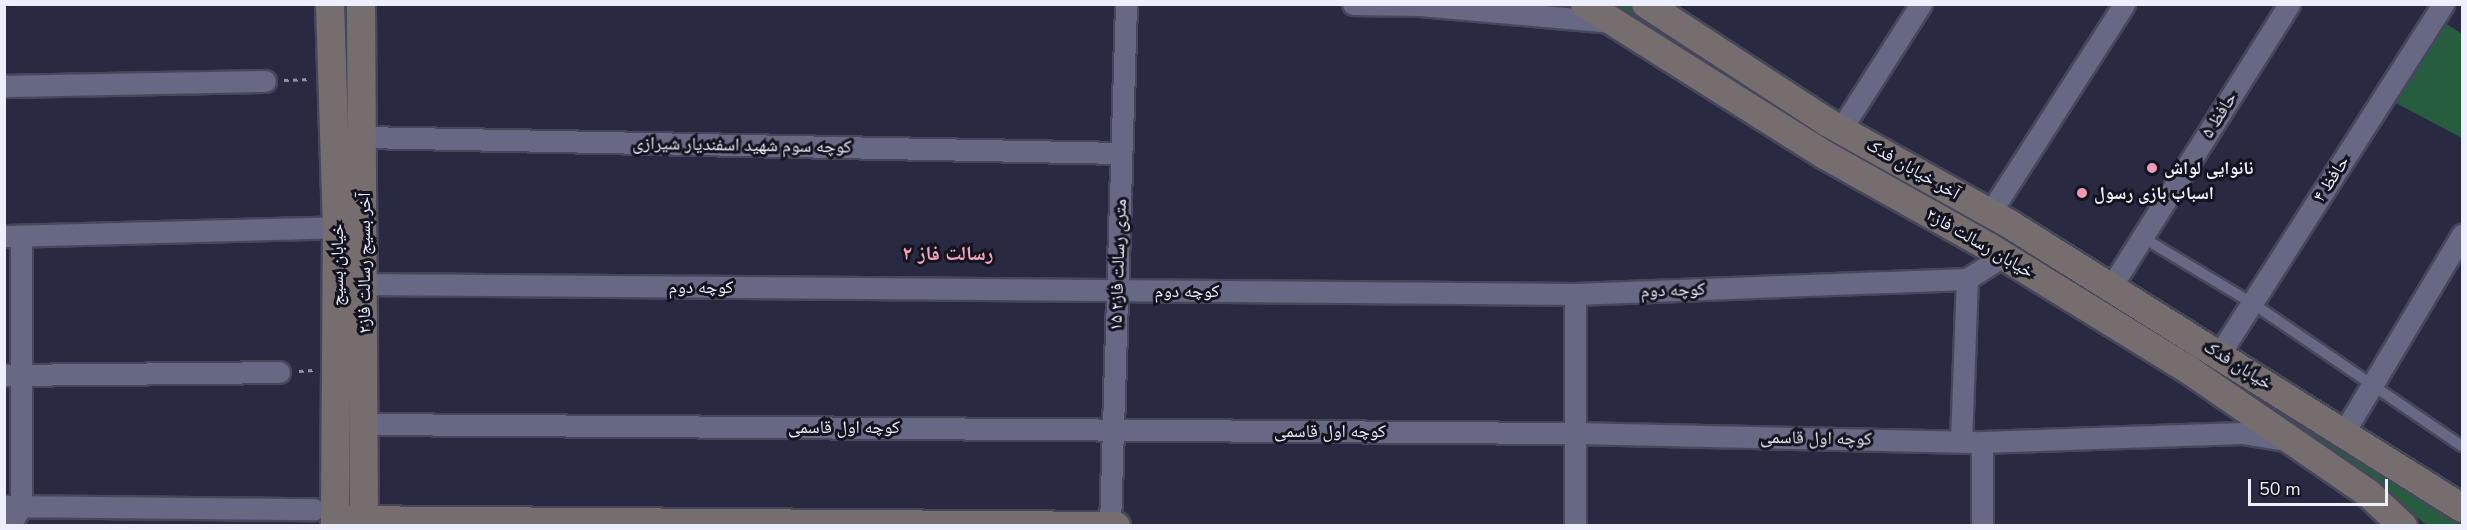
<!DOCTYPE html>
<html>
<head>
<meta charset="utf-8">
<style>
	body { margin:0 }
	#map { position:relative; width:2467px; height:530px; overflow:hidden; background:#292a42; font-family:"Nunito Sans","Noto Naskh Arabic",sans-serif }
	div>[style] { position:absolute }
	.green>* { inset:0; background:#265d3e }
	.path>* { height:3px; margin-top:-1.5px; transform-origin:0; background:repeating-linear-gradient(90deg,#9092a6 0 4.5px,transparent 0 9px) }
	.roads { filter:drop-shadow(2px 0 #47475c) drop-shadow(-2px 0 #47475c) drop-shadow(0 2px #47475c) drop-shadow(0 -2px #47475c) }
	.service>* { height:10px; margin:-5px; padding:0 5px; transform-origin:5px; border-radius:5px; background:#666884 }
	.minor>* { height:21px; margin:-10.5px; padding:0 10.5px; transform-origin:10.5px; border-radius:10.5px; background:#666884 }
	.secondary>* { height:28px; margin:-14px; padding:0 14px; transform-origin:14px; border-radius:14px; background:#766e6e }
	.dots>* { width:16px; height:16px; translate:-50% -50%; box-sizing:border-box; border:3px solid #13141f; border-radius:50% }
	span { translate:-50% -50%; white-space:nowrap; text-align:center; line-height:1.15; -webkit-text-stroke:6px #13141f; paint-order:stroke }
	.street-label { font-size:18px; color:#edefff }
	.poi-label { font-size:18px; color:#edefff; font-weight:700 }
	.left { translate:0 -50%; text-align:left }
	.neighbourhood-label { font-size:20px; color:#f6a4bb; font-weight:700 }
	.frame { position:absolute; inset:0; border:6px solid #edefff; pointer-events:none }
	.scale { position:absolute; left:2248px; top:479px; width:140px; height:27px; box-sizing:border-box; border:3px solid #edefff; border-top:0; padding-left:8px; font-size:18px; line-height:21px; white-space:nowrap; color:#edefff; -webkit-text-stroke:4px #13141f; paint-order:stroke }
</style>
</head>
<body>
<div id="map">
	<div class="green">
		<div style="clip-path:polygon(1601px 5px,1633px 5px,1825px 128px,1816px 139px)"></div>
		<div style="clip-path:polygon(2445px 23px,2462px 34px,2462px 138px,2392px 101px)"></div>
		<div style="clip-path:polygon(1872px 158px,2343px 448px,2461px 525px,2427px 525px,2340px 457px,1871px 166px)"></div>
	</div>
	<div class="path">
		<div style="left:284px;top:80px;width:27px;rotate:-2deg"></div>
		<div style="left:299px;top:371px;width:14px;rotate:-4deg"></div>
	</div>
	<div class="roads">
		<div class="service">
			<div style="left:2142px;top:237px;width:128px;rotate:31deg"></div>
			<div style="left:2252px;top:303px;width:254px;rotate:34.3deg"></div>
		</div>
		<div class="minor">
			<div style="left:1353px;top:4px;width:67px;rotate:0.9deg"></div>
			<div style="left:1420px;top:5px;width:190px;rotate:5.1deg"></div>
			<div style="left:4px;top:86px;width:261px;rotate:-1.1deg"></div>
			<div style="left:1841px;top:129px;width:148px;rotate:-57.4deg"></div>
			<div style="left:363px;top:137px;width:758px;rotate:1.21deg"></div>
			<div style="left:1990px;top:213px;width:248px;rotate:-57.3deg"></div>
			<div style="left:4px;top:236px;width:333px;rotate:-1.5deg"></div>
			<div style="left:364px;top:284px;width:1211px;rotate:0.47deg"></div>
			<div style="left:1575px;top:294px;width:392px;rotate:-2.2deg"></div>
			<div style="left:1967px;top:279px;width:43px;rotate:-32.6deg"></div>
			<div style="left:2111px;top:287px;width:334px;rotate:-57.8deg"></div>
			<div style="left:1575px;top:294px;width:232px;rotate:90deg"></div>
			<div style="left:2220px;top:353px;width:414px;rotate:-57.4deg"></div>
			<div style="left:4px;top:375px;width:275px;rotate:-0.6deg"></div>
			<div style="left:364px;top:424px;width:1210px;rotate:0.43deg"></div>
			<div style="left:1574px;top:433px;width:408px;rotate:1.3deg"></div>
			<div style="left:1982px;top:442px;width:260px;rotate:-2deg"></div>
			<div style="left:2242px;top:433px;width:45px;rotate:9deg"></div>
			<div style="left:2344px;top:432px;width:230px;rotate:-59.1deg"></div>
			<div style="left:1961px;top:441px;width:162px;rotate:-87.9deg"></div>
			<div style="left:1982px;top:442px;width:84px;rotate:90deg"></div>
			<div style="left:4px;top:506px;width:310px;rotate:0.6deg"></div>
			<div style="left:1110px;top:525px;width:521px;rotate:-88.24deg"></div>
			<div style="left:9px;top:526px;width:22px;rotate:-58deg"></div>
			<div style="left:21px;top:507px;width:271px;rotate:-90deg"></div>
		</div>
		<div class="secondary">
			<div style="left:330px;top:4px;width:223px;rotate:88.2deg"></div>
			<div style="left:337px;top:227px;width:299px;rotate:90.4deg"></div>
			<div style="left:361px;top:4px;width:522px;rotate:89.67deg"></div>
			<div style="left:1585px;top:4px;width:284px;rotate:32.2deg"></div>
			<div style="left:1825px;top:155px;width:188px;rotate:29.3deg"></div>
			<div style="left:1989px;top:247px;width:231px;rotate:31.6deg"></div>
			<div style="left:2186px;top:368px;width:221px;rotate:34.5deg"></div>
			<div style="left:2368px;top:493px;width:48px;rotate:43.3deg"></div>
			<div style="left:1646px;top:4px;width:216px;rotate:33.1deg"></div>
			<div style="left:1827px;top:122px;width:211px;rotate:29.2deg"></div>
			<div style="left:2011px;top:225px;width:532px;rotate:32.11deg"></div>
			<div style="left:335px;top:520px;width:781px;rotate:0.44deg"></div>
		</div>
	</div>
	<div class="dots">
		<div style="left:2152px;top:168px;background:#f19ab3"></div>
		<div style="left:2082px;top:193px;background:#f19ab3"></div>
	</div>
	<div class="street-label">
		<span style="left:2219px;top:115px;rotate:-58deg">حافظ ۵</span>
		<span style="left:742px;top:145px;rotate:1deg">کوچه سوم شهید اسفندیار شیرازی</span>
		<span style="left:1913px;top:169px;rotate:30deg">آخر خیابان فدک</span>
		<span style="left:2331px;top:179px;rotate:-57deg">حافظ ۴</span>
		<span style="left:1980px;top:243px;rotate:30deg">خیابان رسالت فاز۲</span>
		<span style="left:364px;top:263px;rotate:-90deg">آخر بسیج رسالت فاز۲</span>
		<span style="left:337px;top:265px;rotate:-90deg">خیابان بسیج</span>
		<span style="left:1118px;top:265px;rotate:-88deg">۱۵ متری رسالت فاز۲</span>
		<span style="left:701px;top:287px">کوچه دوم</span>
		<span style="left:1673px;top:290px;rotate:-2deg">کوچه دوم</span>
		<span style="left:1187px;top:291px">کوچه دوم</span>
		<span style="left:2238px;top:365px;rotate:32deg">خیابان فدک</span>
		<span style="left:844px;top:427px">کوچه اول قاسمی</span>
		<span style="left:1330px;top:431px">کوچه اول قاسمی</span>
		<span style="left:1816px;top:438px;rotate:1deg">کوچه اول قاسمی</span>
	</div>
	<div class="poi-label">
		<span class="left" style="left:2164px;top:168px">نانوایی لواش</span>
		<span class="left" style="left:2094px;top:193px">اسباب بازی رسول</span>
	</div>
	<div class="neighbourhood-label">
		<span style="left:948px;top:253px">رسالت فاز ۲</span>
	</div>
	<div class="frame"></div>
	<div class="scale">50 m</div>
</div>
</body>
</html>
